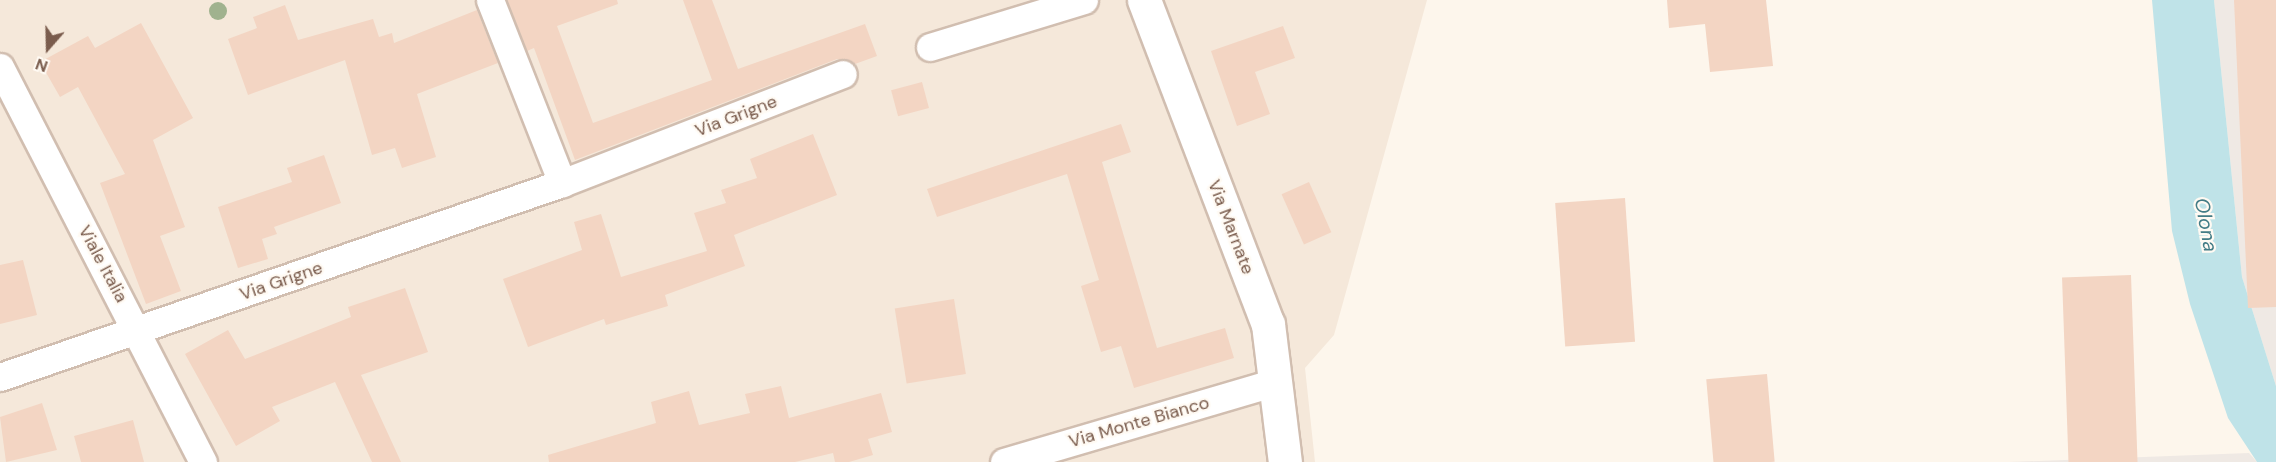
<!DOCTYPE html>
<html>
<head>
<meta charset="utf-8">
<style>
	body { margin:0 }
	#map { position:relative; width:2276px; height:462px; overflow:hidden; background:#fdf6ec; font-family:"DM Sans",sans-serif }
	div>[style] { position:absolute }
	.residential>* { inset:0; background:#f5e8da }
	.industrial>* { inset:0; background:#efe9e4 }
	.water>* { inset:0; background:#bfe3e8 }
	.building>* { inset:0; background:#f3d5c3; transform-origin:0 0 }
	.roads { filter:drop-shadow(2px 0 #d1beb0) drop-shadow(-2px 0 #d1beb0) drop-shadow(0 2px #d1beb0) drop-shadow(0 -2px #d1beb0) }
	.minor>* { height:27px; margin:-13.5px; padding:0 13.5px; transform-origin:13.5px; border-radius:13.5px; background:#fff }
	.tertiary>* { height:33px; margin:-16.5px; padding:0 16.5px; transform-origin:16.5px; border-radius:16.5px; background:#fff }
	.trees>* { width:18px; height:18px; margin:-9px; border-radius:50%; background:#a0b28e }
	span { translate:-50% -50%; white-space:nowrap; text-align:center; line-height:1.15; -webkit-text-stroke:4.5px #fffaf3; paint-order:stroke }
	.street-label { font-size:18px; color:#7a5c4d }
	.water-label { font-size:20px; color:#437c86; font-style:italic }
	.north { position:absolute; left:18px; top:18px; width:60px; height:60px; -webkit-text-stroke:4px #fffaf3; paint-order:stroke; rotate:200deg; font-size:16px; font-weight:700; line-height:24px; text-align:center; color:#7a5c4d }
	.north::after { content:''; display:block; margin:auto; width:21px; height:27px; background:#7a5c4d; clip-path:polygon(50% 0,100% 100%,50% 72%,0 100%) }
</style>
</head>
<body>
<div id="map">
	<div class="residential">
		<div style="clip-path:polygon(0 0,1427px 0,1334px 335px,1305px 368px,1315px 462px,0 462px)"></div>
	</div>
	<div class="industrial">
		<div style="clip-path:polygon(2214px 0,2276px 0,2276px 386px,2242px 277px)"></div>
		<div style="clip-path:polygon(2249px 453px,2257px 462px,2009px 462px)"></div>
	</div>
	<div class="water">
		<div style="clip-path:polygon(2152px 0,2214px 0,2242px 277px,2276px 386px,2276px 462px,2257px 462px,2228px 418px,2190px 304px,2172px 231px)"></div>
	</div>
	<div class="building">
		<div style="clip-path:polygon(507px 0,617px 0,618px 4px,557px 26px,593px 123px,712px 80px,683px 0,712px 0,738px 69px,865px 24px,877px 56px,855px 64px,837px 59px,575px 160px,534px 48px,527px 51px)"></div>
		<div style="clip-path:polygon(1667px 0,1766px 0,1773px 66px,1710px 72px,1705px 24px,1669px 28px)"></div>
		<div style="clip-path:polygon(2234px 0,2276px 0,2276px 307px,2248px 308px)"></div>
		<div style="clip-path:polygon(285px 5px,298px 40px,373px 19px,379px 37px,392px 33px,394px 43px,477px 10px,498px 63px,417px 94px,436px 157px,402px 168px,395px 148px,372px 155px,345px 60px,248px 95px,228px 39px,257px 28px,253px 17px)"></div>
		<div style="clip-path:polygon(141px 23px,193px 118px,153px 140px,185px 227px,160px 236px,181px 291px,146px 304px,100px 183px,125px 174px,78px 87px,60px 97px,40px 62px,88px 36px,95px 48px)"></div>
		<div style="clip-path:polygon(1283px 26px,1295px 58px,1255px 72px,1270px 114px,1237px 126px,1211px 51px)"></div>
		<div style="left:922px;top:82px;width:27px;height:32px;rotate:75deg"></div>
		<div style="clip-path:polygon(1121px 124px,1131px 152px,1102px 162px,1157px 348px,1225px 328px,1234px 358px,1134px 388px,1121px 346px,1101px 352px,1081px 286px,1099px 280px,1067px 174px,937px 217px,927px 189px)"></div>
		<div style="clip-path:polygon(813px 134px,837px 195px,734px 235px,745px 266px,665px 295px,668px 306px,606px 325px,604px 319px,528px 347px,503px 279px,582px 250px,574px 222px,601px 214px,621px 277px,707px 251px,694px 213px,726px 203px,721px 190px,757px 178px,750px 159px)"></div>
		<div style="clip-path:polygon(324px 155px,341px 203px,274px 227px,277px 234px,262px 239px,268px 259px,238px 268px,218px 207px,292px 182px,287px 168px)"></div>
		<div style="left:1309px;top:182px;width:55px;height:30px;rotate:66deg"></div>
		<div style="left:1625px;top:198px;width:144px;height:70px;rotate:86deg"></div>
		<div style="clip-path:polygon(23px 260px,37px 315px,0 324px,0 265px)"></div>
		<div style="left:2131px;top:275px;width:187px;height:69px;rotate:88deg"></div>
		<div style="clip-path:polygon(405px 288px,428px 352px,361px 375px,401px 462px,372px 462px,335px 382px,272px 407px,280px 421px,236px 446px,185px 354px,228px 330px,245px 359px,351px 317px,348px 307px)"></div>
		<div style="left:954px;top:299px;width:76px;height:60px;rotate:81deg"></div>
		<div style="left:1767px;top:374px;width:88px;height:61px;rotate:85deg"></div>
		<div style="clip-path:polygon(781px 386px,789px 418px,881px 393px,892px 432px,868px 439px,873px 455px,849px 462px,835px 462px,833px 453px,795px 462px,549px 462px,548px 455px,656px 423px,651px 402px,689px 391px,699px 425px,750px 413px,745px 394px)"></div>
		<div style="clip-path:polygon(42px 403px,57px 450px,6px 462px,0 417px)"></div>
		<div style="clip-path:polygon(133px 420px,144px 462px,81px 462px,74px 436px)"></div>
	</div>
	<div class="roads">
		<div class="minor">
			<div style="left:490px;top:0;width:197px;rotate:68.5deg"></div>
			<div style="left:930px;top:47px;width:161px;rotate:-17deg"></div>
			<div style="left:0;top:67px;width:444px;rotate:62.8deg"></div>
			<div style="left:0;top:377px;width:595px;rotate:-19.04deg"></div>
			<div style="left:562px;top:183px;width:301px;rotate:-21.2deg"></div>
			<div style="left:1004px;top:462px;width:283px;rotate:-16.4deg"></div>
		</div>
		<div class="tertiary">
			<div style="left:1144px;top:0;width:347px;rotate:69.1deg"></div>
			<div style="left:1268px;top:324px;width:139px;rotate:83deg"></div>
		</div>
	</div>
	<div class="trees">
		<div style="left:218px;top:11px"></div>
	</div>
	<div class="street-label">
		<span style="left:736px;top:116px;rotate:-21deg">Via Grigne</span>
		<span style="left:1231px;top:227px;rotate:69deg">Via Marnate</span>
		<span style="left:103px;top:264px;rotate:62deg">Viale Italia</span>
		<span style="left:281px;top:281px;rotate:-19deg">Via Grigne</span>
		<span style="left:1139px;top:422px;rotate:-16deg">Via Monte Bianco</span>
	</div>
	<div class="water-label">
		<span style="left:2206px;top:225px;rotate:80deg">Olona</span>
	</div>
	<div class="north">N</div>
</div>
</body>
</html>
